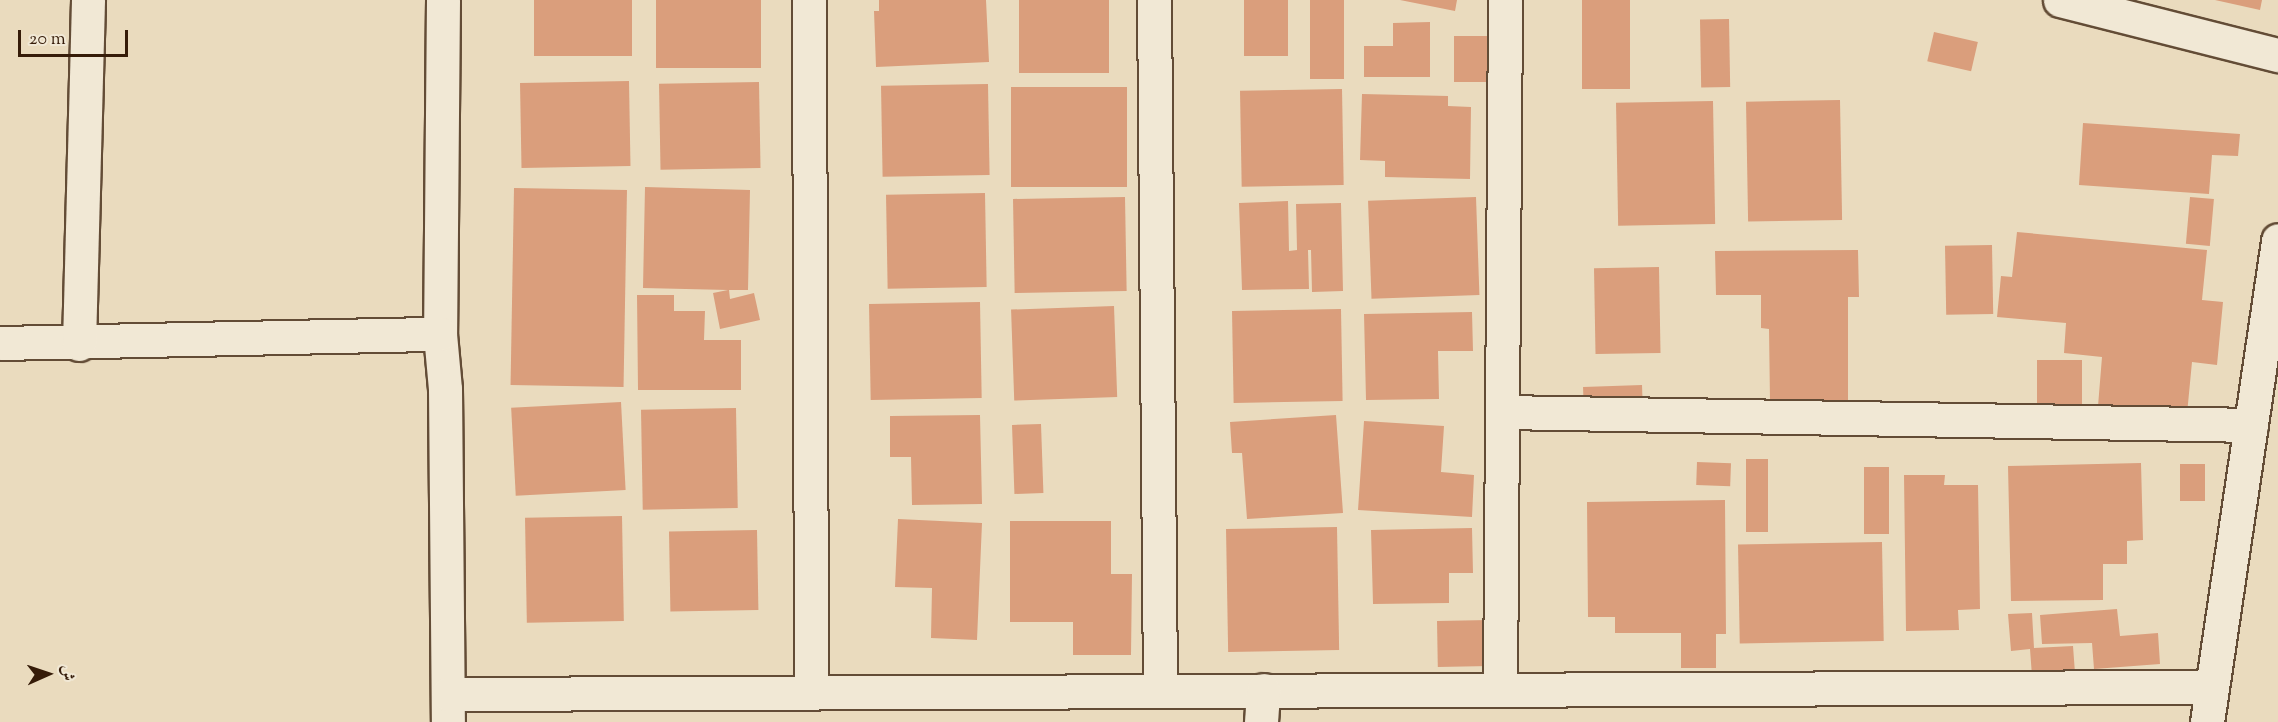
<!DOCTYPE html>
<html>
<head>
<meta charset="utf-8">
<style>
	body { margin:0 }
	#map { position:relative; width:2278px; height:722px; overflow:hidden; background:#eadbbe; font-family:"Sorts Mill Goudy",Amiri,serif }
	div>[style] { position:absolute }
	.building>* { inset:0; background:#da9e7c; transform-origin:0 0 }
	.roads { filter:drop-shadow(2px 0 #634c36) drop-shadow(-2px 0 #634c36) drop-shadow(0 2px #634c36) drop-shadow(0 -2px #634c36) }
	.minor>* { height:33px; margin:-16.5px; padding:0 16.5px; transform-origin:16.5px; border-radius:16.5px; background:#f1e8d5 }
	span { translate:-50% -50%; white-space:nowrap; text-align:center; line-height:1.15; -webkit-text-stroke:4.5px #f1e8d5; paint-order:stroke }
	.north { position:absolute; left:18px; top:644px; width:60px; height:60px; -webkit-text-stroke:4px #f1e8d5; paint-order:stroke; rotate:87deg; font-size:16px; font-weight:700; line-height:24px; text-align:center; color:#361c09 }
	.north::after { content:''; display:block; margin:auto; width:21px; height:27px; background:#361c09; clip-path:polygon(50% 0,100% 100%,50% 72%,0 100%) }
	.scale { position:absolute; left:18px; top:30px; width:110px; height:27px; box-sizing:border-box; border:3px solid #361c09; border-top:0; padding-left:8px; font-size:18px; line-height:21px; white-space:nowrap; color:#361c09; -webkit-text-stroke:4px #f1e8d5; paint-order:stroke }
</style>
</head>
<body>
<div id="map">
	<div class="building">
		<div style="left:534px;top:0;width:98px;height:56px"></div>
		<div style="left:656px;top:0;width:105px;height:68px"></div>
		<div style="clip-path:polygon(879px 0,986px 0,989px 62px,876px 67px,874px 11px,879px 11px)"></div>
		<div style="left:1019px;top:0;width:90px;height:73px"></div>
		<div style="left:1244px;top:0;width:44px;height:56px"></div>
		<div style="left:1310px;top:0;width:34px;height:79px"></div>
		<div style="clip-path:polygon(1400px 0,1457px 0,1455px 11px)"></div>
		<div style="left:1582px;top:0;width:48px;height:89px"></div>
		<div style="clip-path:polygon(2215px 0,2262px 0,2260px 10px)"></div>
		<div style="left:1729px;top:19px;width:68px;height:29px;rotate:89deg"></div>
		<div style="clip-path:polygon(1430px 22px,1430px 77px,1364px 77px,1364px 46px,1393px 46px,1393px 23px)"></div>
		<div style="left:1934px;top:32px;width:45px;height:30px;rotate:13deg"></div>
		<div style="left:1454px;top:36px;width:35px;height:46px"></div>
		<div style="left:629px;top:81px;width:85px;height:109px;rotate:89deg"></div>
		<div style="left:759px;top:82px;width:86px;height:100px;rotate:89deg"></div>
		<div style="left:988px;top:84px;width:91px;height:107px;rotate:89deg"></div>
		<div style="left:1011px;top:87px;width:116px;height:100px"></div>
		<div style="left:1342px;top:89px;width:96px;height:102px;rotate:89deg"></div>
		<div style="clip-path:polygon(1362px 94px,1448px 96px,1448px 106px,1471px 107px,1470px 179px,1385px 177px,1385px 161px,1360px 160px)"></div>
		<div style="left:1840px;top:100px;width:120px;height:94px;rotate:89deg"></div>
		<div style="left:1713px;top:101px;width:123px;height:97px;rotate:89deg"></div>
		<div style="clip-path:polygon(2083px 123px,2240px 134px,2238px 156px,2212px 155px,2209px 194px,2079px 185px)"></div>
		<div style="clip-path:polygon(645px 187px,750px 190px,748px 290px,729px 290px,730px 299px,754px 293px,760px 320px,720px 329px,713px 293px,728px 290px,643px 288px)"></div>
		<div style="left:514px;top:188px;width:113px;height:197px;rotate:1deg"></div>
		<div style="left:985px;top:193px;width:94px;height:99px;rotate:89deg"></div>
		<div style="left:1125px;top:197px;width:94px;height:112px;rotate:89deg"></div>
		<div style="left:1476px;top:197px;width:98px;height:108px;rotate:88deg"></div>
		<div style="left:2190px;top:197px;width:24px;height:47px;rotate:5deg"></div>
		<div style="clip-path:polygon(1288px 201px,1289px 251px,1297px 250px,1296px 204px,1341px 203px,1343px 291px,1312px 292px,1311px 250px,1308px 250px,1309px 289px,1242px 290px,1239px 203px)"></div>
		<div style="clip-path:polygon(2017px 232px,2207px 250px,2202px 300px,2223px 302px,2217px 365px,2192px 362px,2187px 414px,2098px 406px,2102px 357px,2064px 353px,2066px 323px,1997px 317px,2001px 276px,2012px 277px)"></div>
		<div style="left:1992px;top:245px;width:69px;height:47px;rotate:89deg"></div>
		<div style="clip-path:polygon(1858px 250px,1859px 297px,1848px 297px,1848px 400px,1770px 401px,1769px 329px,1761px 328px,1761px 295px,1716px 295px,1715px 251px)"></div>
		<div style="left:1659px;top:267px;width:86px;height:65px;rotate:89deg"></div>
		<div style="clip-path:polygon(637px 295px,674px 295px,674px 311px,705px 311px,704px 340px,741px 340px,741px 390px,638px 390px)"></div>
		<div style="left:980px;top:302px;width:96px;height:111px;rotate:89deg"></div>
		<div style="left:1114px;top:306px;width:91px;height:103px;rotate:88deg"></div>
		<div style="left:1341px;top:309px;width:92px;height:109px;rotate:89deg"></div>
		<div style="clip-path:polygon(1472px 312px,1473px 351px,1438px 351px,1439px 399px,1366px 400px,1364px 314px)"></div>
		<div style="left:2082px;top:360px;width:45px;height:45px;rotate:90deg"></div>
		<div style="left:1642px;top:385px;width:26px;height:59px;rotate:88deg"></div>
		<div style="left:621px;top:402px;width:88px;height:110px;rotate:87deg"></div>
		<div style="left:736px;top:408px;width:100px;height:95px;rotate:89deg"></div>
		<div style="clip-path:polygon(980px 415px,982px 504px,912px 505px,911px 457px,890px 457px,890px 416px)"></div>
		<div style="clip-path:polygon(1336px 415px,1343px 513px,1247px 519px,1242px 453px,1232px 453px,1230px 422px)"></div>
		<div style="clip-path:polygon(1364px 421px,1444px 426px,1441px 472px,1474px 475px,1472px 517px,1358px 510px)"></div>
		<div style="left:1041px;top:424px;width:69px;height:29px;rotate:88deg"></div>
		<div style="left:1746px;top:459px;width:22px;height:73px"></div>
		<div style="left:1697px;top:462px;width:34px;height:23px;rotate:2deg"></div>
		<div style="clip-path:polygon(2141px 463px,2143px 540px,2127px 541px,2127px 564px,2103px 564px,2103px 600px,2011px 601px,2008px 466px)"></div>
		<div style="left:2180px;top:464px;width:25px;height:37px"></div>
		<div style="left:1864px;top:467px;width:25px;height:67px"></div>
		<div style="clip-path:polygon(1904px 475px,1945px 475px,1944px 485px,1978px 485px,1980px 609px,1958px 610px,1959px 630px,1906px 631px)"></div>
		<div style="clip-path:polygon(1725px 500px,1726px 634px,1716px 634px,1716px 668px,1681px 668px,1681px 633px,1615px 633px,1615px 617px,1588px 617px,1587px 502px)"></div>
		<div style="left:622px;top:516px;width:105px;height:97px;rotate:89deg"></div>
		<div style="clip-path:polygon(898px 519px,982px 523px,977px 640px,931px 638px,932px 588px,895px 587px)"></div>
		<div style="clip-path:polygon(1010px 521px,1111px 521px,1111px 574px,1132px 574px,1131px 655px,1073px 655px,1073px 622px,1010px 622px)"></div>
		<div style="left:1337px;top:527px;width:123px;height:111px;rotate:89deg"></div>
		<div style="clip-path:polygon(1472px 528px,1473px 573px,1449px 573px,1449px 603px,1373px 604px,1371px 530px)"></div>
		<div style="left:757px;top:530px;width:80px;height:88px;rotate:89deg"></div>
		<div style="left:1882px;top:542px;width:99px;height:144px;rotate:89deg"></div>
		<div style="clip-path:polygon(2117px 609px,2120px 636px,2158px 633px,2160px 664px,2094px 669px,2092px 643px,2042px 644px,2040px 615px)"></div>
		<div style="clip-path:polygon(2032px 613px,2034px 648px,2073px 646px,2075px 673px,2032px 676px,2030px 649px,2011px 651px,2008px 614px)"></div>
		<div style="left:1489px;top:620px;width:46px;height:52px;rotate:89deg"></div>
	</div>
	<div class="roads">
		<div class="minor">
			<div style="left:443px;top:0;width:334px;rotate:90.5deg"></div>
			<div style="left:440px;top:334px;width:55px;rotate:84.8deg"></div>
			<div style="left:445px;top:389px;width:333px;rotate:89.5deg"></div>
			<div style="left:809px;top:0;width:692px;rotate:89.83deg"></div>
			<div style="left:1154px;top:0;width:691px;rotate:89.5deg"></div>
			<div style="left:2060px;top:0;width:225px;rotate:14.2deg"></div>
			<div style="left:0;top:343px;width:440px;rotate:-1.2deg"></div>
			<div style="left:79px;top:344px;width:344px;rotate:-88.5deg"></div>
			<div style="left:1502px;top:412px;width:749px;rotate:0.99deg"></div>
			<div style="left:1500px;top:689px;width:689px;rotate:-89.58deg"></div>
			<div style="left:448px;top:694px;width:1764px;rotate:-0.23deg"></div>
			<div style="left:1261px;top:722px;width:32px;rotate:-86deg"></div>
			<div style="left:2207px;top:722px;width:487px;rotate:-81.6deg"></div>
		</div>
	</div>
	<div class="north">ش</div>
	<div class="scale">20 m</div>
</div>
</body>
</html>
